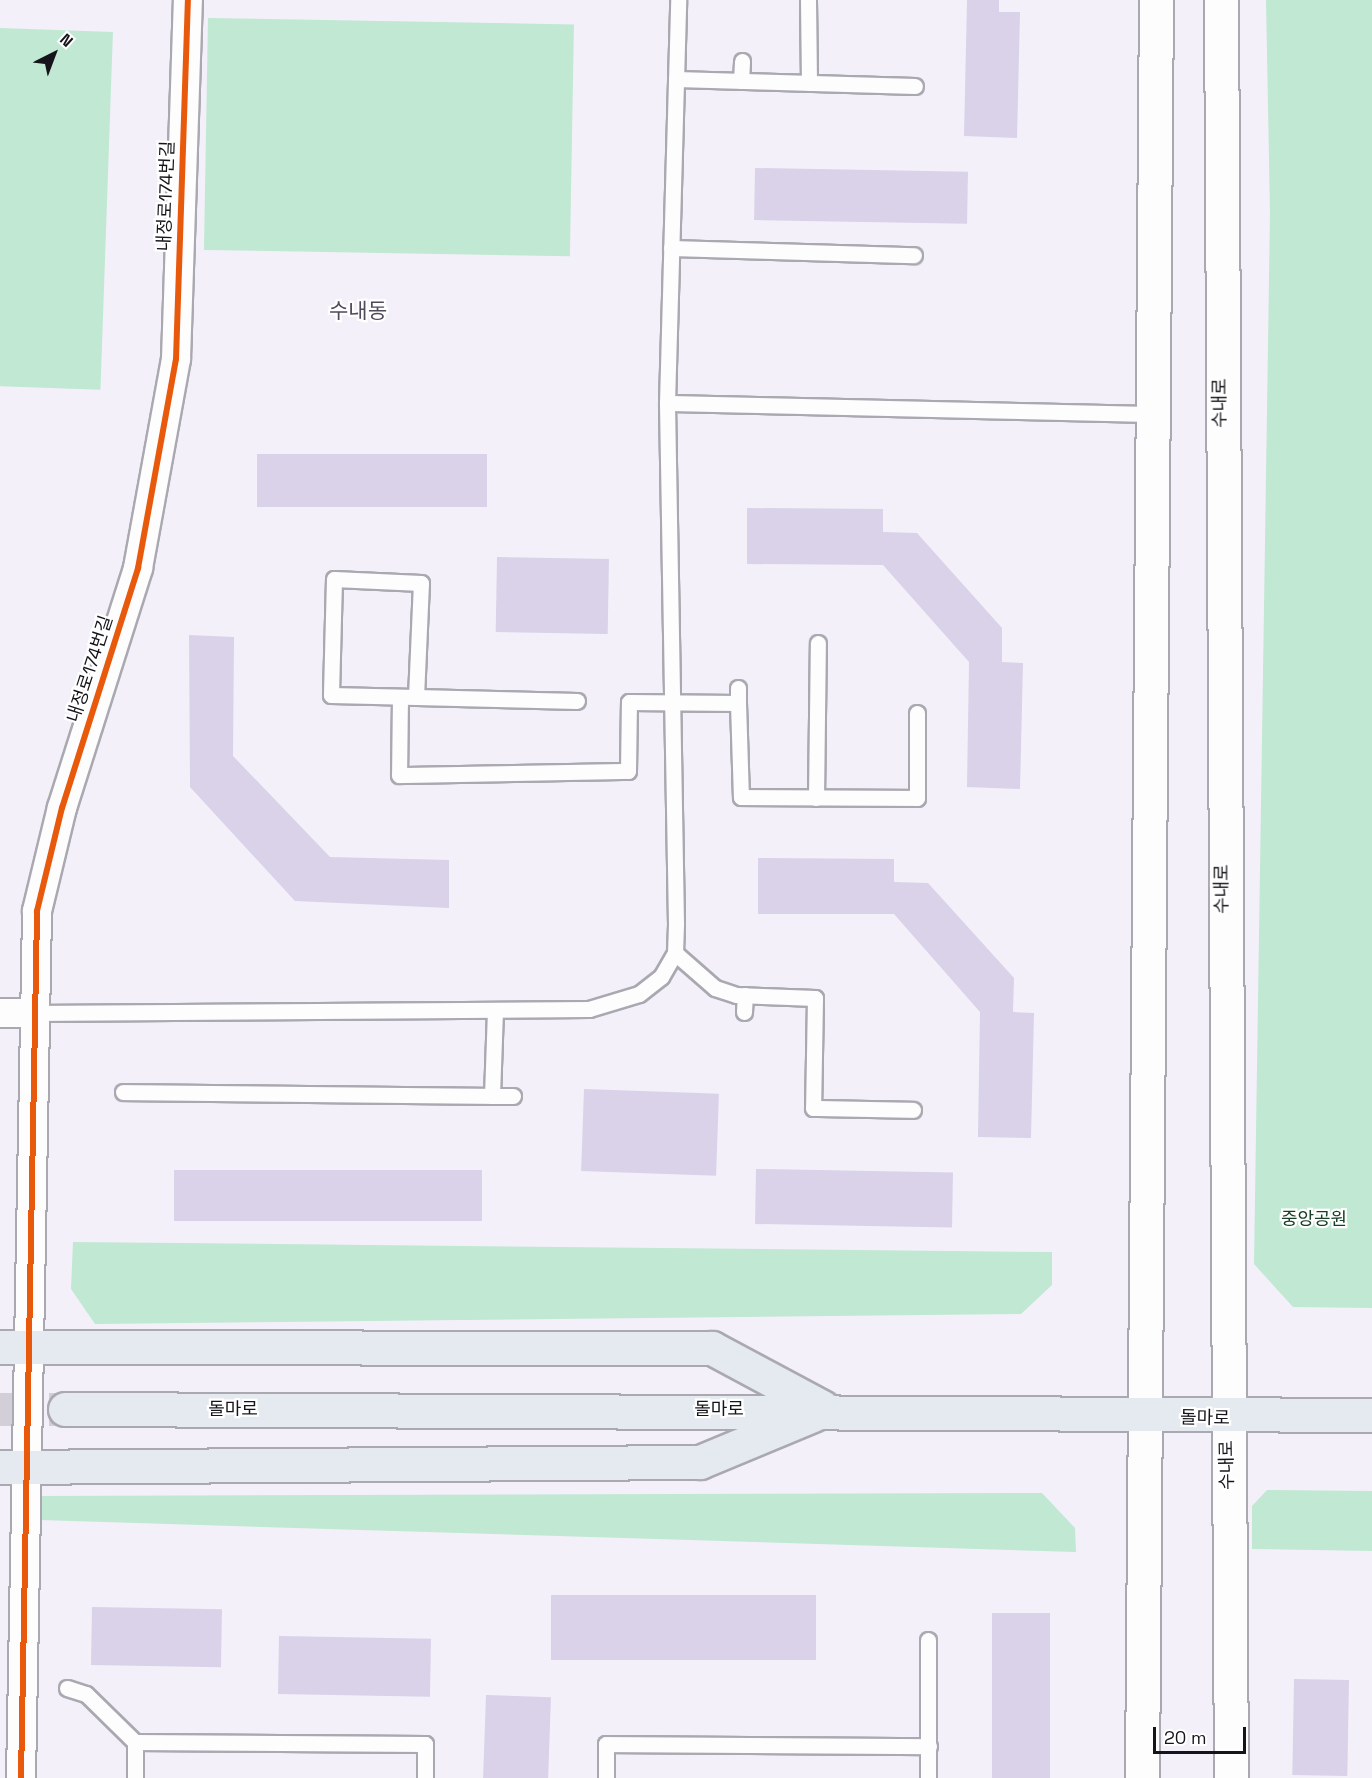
<!DOCTYPE html>
<html>
<head>
<meta charset="utf-8">
<style>
	body { margin:0 }
	#map { position:relative; width:1372px; height:1778px; overflow:hidden; background:#f3f0fa; font-family:"Space Grotesk","Noto Sans KR",sans-serif }
	div>[style] { position:absolute }
	.green>* { inset:0; background:#c1e8d2; transform-origin:0 0 }
	.building>* { inset:0; background:#d9d2e8; transform-origin:0 0 }
	.primary-tunnel>* { height:33px; margin-top:-16.5px; transform-origin:0; background:repeating-linear-gradient(90deg,#d2cfd8 0 33px,transparent 0 49px) }
	.roads { filter:drop-shadow(2px 0 #aaa8b0) drop-shadow(-2px 0 #aaa8b0) drop-shadow(0 2px #aaa8b0) drop-shadow(0 -2px #aaa8b0) }
	.lane>* { height:15px; margin:-7.5px; padding:0 7.5px; transform-origin:7.5px; border-radius:7.5px; background:#fdfdfe }
	.street>* { height:28px; margin:-14px; padding:0 14px; transform-origin:14px; border-radius:14px; background:#fdfdfe }
	.secondary>* { height:33px; margin:-16.5px; padding:0 16.5px; transform-origin:16.5px; border-radius:16.5px; background:#fdfdfe }
	.primary>* { height:33px; margin:-16.5px; padding:0 16.5px; transform-origin:16.5px; border-radius:16.5px; background:#e5eaf0 }
	.cycleway>* { height:6px; margin:-3px; padding:0 3px; transform-origin:3px; border-radius:3px; background:#e8590c }
	span { translate:-50% -50%; white-space:nowrap; text-align:center; line-height:1.15; -webkit-text-stroke:4.5px #fff; paint-order:stroke }
	.street-label { font-size:18px; color:#15141a }
	.park-label { font-size:18px; color:#184028 }
	.quarter-label { font-size:21px; color:#4f4b5a }
	.north { position:absolute; left:24px; top:24px; width:60px; height:60px; -webkit-text-stroke:4px #fff; paint-order:stroke; rotate:42deg; font-size:16px; font-weight:700; line-height:24px; text-align:center; color:#15141a }
	.north::after { content:''; display:block; margin:auto; width:21px; height:27px; background:#15141a; clip-path:polygon(50% 0,100% 100%,50% 72%,0 100%) }
	.scale { position:absolute; left:1153px; top:1727px; width:93px; height:27px; box-sizing:border-box; border:3px solid #15141a; border-top:0; padding-left:8px; font-size:18px; line-height:21px; white-space:nowrap; color:#15141a; -webkit-text-stroke:4px #fff; paint-order:stroke }
</style>
</head>
<body>
<div id="map">
	<div class="green">
		<div style="clip-path:polygon(1266px 0,1372px 0,1372px 1308px,1293px 1307px,1254px 1264px,1270px 213px)"></div>
		<div style="left:208px;top:18px;width:366px;height:232px;rotate:1deg"></div>
		<div style="left:0;top:28px;width:113px;height:358px;rotate:2deg"></div>
		<div style="clip-path:polygon(73px 1242px,1052px 1252px,1052px 1285px,1021px 1314px,95px 1324px,71px 1289px)"></div>
		<div style="clip-path:polygon(1267px 1490px,1372px 1491px,1372px 1551px,1252px 1549px,1252px 1506px)"></div>
		<div style="clip-path:polygon(1042px 1493px,1075px 1528px,1076px 1552px,39px 1520px,36px 1496px)"></div>
	</div>
	<div class="building">
		<div style="clip-path:polygon(967px 0,999px 0,999px 12px,1020px 12px,1017px 138px,964px 136px)"></div>
		<div style="left:755px;top:168px;width:213px;height:52px;rotate:1deg"></div>
		<div style="left:487px;top:454px;width:53px;height:230px;rotate:90deg"></div>
		<div style="clip-path:polygon(747px 508px,883px 509px,883px 532px,917px 533px,1002px 628px,1002px 662px,1023px 663px,1020px 789px,967px 787px,969px 662px,883px 565px,747px 564px)"></div>
		<div style="left:497px;top:557px;width:112px;height:75px;rotate:1deg"></div>
		<div style="clip-path:polygon(189px 635px,234px 637px,233px 756px,330px 857px,449px 860px,449px 908px,295px 901px,190px 787px)"></div>
		<div style="clip-path:polygon(758px 858px,894px 859px,894px 882px,928px 883px,1014px 978px,1013px 1012px,1034px 1013px,1031px 1138px,978px 1137px,980px 1012px,894px 914px,758px 914px)"></div>
		<div style="left:584px;top:1089px;width:135px;height:82px;rotate:2deg"></div>
		<div style="left:756px;top:1169px;width:197px;height:55px;rotate:1deg"></div>
		<div style="left:174px;top:1170px;width:308px;height:51px"></div>
		<div style="left:551px;top:1595px;width:265px;height:65px"></div>
		<div style="left:92px;top:1607px;width:130px;height:58px;rotate:1deg"></div>
		<div style="left:992px;top:1613px;width:58px;height:165px"></div>
		<div style="left:279px;top:1636px;width:152px;height:58px;rotate:1deg"></div>
		<div style="left:1294px;top:1679px;width:55px;height:96px;rotate:1deg"></div>
		<div style="left:486px;top:1695px;width:65px;height:83px;rotate:2deg"></div>
	</div>
	<div class="primary-tunnel">
		<div style="left:0;top:1409px;width:65px"></div>
	</div>
	<div class="roads">
		<div class="lane">
			<div style="left:808px;top:0;width:83px;rotate:89.3deg"></div>
			<div style="left:676px;top:79px;width:239px;rotate:1.7deg"></div>
			<div style="left:741px;top:81px;width:20px;rotate:-87deg"></div>
			<div style="left:671px;top:248px;width:243px;rotate:1.7deg"></div>
			<div style="left:667px;top:403px;width:486px;rotate:1.3deg"></div>
			<div style="left:400px;top:697px;width:78px;rotate:90.7deg"></div>
			<div style="left:399px;top:775px;width:229px;rotate:-1deg"></div>
			<div style="left:628px;top:771px;width:69px;rotate:-89.2deg"></div>
			<div style="left:629px;top:702px;width:109px;rotate:0.5deg"></div>
			<div style="left:738px;top:703px;width:94px;rotate:88.2deg"></div>
			<div style="left:741px;top:797px;width:176px;rotate:0.3deg"></div>
			<div style="left:917px;top:798px;width:85px;rotate:-90deg"></div>
			<div style="left:416px;top:697px;width:114px;rotate:-87.5deg"></div>
			<div style="left:421px;top:583px;width:87px;rotate:-177.4deg"></div>
			<div style="left:334px;top:579px;width:116px;rotate:91.5deg"></div>
			<div style="left:331px;top:695px;width:85px;rotate:1.3deg"></div>
			<div style="left:416px;top:697px;width:161px;rotate:1.4deg"></div>
			<div style="left:738px;top:703px;width:15px;rotate:-90deg"></div>
			<div style="left:816px;top:798px;width:155px;rotate:-89.3deg"></div>
			<div style="left:675px;top:953px;width:53px;rotate:41.2deg"></div>
			<div style="left:715px;top:988px;width:22px;rotate:18deg"></div>
			<div style="left:736px;top:995px;width:79px;rotate:2.2deg"></div>
			<div style="left:815px;top:998px;width:110px;rotate:91deg"></div>
			<div style="left:813px;top:1108px;width:100px;rotate:1.1deg"></div>
			<div style="left:744px;top:1012px;width:17px;rotate:-87deg"></div>
			<div style="left:31px;top:1013px;width:558px;rotate:-0.41deg"></div>
			<div style="left:589px;top:1009px;width:52px;rotate:-16.7deg"></div>
			<div style="left:639px;top:994px;width:28px;rotate:-38deg"></div>
			<div style="left:661px;top:977px;width:28px;rotate:-60deg"></div>
			<div style="left:675px;top:953px;width:29px;rotate:-88deg"></div>
			<div style="left:676px;top:924px;width:521px;rotate:-90.99deg"></div>
			<div style="left:667px;top:403px;width:403px;rotate:-88.4deg"></div>
			<div style="left:123px;top:1092px;width:369px;rotate:0.6deg"></div>
			<div style="left:492px;top:1096px;width:86px;rotate:-88deg"></div>
			<div style="left:492px;top:1096px;width:21px"></div>
			<div style="left:67px;top:1688px;width:20px;rotate:18deg"></div>
			<div style="left:86px;top:1694px;width:69px;rotate:44.4deg"></div>
			<div style="left:135px;top:1778px;width:36px;rotate:-90deg"></div>
			<div style="left:135px;top:1742px;width:290px;rotate:0.4deg"></div>
			<div style="left:425px;top:1744px;width:34px;rotate:90deg"></div>
			<div style="left:606px;top:1778px;width:34px;rotate:-90deg"></div>
			<div style="left:606px;top:1744px;width:323px;rotate:0.4deg"></div>
			<div style="left:928px;top:1778px;width:138px;rotate:-90deg"></div>
		</div>
		<div class="street">
			<div style="left:0;top:1013px;width:31px"></div>
			<div style="left:21px;top:1778px;width:867px;rotate:-88.94deg"></div>
			<div style="left:37px;top:911px;width:106px;rotate:-76.4deg"></div>
			<div style="left:62px;top:808px;width:252px;rotate:-72.4deg"></div>
			<div style="left:138px;top:568px;width:212px;rotate:-79.7deg"></div>
			<div style="left:176px;top:359px;width:359px;rotate:-88.1deg"></div>
		</div>
		<div class="secondary">
			<div style="left:1221px;top:0;width:1778px;rotate:89.68deg"></div>
			<div style="left:1142px;top:1778px;width:1778px;rotate:-89.55deg"></div>
		</div>
		<div class="primary">
			<div style="left:0;top:1347px;width:712px;rotate:0.08deg"></div>
			<div style="left:712px;top:1348px;width:125px;rotate:28.2deg"></div>
			<div style="left:65px;top:1409px;width:1307px;rotate:0.26deg"></div>
			<div style="left:0;top:1467px;width:700px;rotate:-0.41deg"></div>
			<div style="left:700px;top:1462px;width:122px;rotate:-22.6deg"></div>
		</div>
	</div>
	<div class="cycleway">
		<div style="left:21px;top:1778px;width:867px;rotate:-88.94deg"></div>
		<div style="left:37px;top:911px;width:106px;rotate:-76.4deg"></div>
		<div style="left:62px;top:808px;width:252px;rotate:-72.4deg"></div>
		<div style="left:138px;top:568px;width:212px;rotate:-79.7deg"></div>
		<div style="left:176px;top:359px;width:359px;rotate:-88.1deg"></div>
	</div>
	<div class="street-label">
		<span style="left:166px;top:196px;rotate:-88deg">내정로174번길</span>
		<span style="left:1220px;top:403px;rotate:-90deg">수내로</span>
		<span style="left:90px;top:669px;rotate:-72deg">내정로174번길</span>
		<span style="left:1222px;top:889px;rotate:-90deg">수내로</span>
		<span style="left:233px;top:1409px">돌마로</span>
		<span style="left:719px;top:1409px">돌마로</span>
		<span style="left:1205px;top:1418px;rotate:1deg">돌마로</span>
		<span style="left:1227px;top:1465px;rotate:-91deg">수내로</span>
	</div>
	<div class="park-label">
		<span style="left:1314px;top:1219px">중앙공원</span>
	</div>
	<div class="quarter-label">
		<span style="left:358px;top:311px">수내동</span>
	</div>
	<div class="north">N</div>
	<div class="scale">20 m</div>
</div>
</body>
</html>
